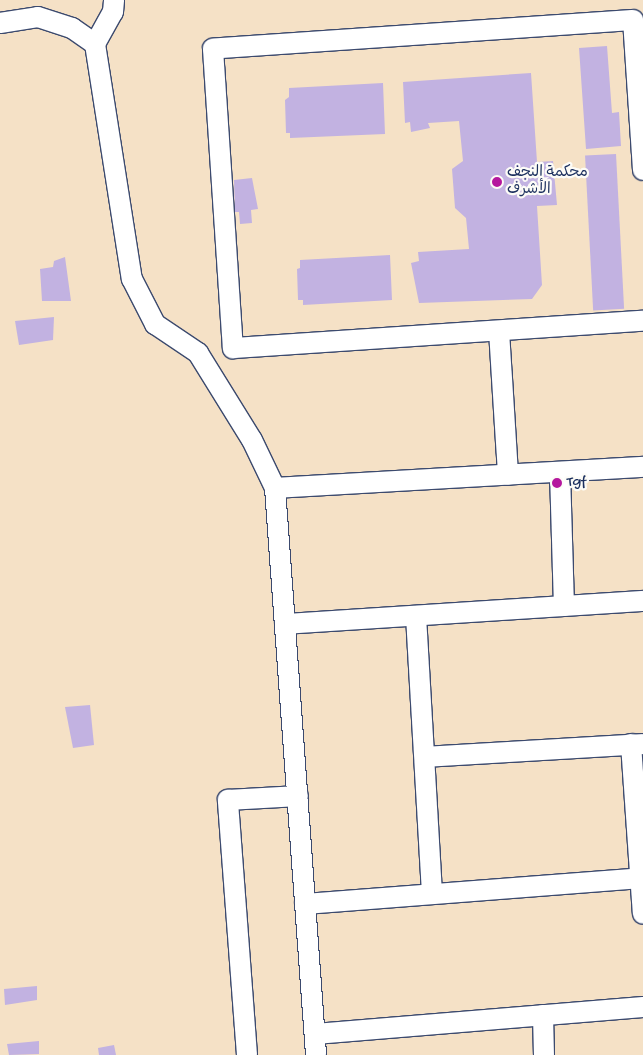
<!DOCTYPE html>
<html>
<head>
<meta charset="utf-8">
<style>
	body { margin:0 }
	#map { position:relative; width:643px; height:1055px; overflow:hidden; background:#f5e1c6; font-family:"Gochi Hand","Playpen Sans Arabic",sans-serif }
	div>[style] { position:absolute }
	.building>* { inset:0; background:#c2b2e1; transform-origin:0 0 }
	.roads { filter:drop-shadow(1px 0 #3c4a6e) drop-shadow(-1px 0 #3c4a6e) drop-shadow(0 1px #3c4a6e) drop-shadow(0 -1px #3c4a6e) }
	.minor>* { height:20px; margin:-10px; padding:0 10px; transform-origin:10px; border-radius:10px; background:#fff }
	.dots>* { width:14px; height:14px; translate:-50% -50%; box-sizing:border-box; border:2px solid #fdfcf7; border-radius:50% }
	span { translate:-50% -50%; white-space:nowrap; text-align:center; line-height:1.15; -webkit-text-stroke:4.5px #fdfcf7; paint-order:stroke }
	.poi-label { font-size:15px; color:#1b2f5e }
	.left { translate:0 -50%; text-align:left }
</style>
</head>
<body>
<div id="map">
	<div class="building">
		<i style="clip-path:polygon(607px 46px,612px 113px,619px 112px,621px 146px,586px 149px,579px 48px)"></i>
		<i style="clip-path:polygon(531px 73px,537px 162px,553px 161px,557px 205px,537px 206px,542px 285px,532px 299px,419px 303px,411px 263px,419px 261px,418px 252px,469px 249px,466px 218px,455px 208px,452px 169px,463px 161px,459px 121px,428px 123px,430px 128px,411px 132px,410px 122px,405px 123px,403px 82px)"></i>
		<i style="clip-path:polygon(383px 83px,385px 134px,290px 138px,290px 133px,286px 133px,285px 100px,289px 97px,289px 88px)"></i>
		<i style="left:616px;top:154px;width:155px;height:31px;rotate:87deg"></i>
		<i style="clip-path:polygon(252px 178px,258px 209px,251px 210px,252px 223px,240px 224px,239px 212px,235px 212px,234px 180px)"></i>
		<i style="clip-path:polygon(390px 255px,392px 300px,303px 305px,303px 300px,298px 300px,297px 269px,300px 268px,300px 260px)"></i>
		<i style="clip-path:polygon(65px 257px,71px 301px,42px 301px,40px 269px,53px 267px,54px 261px)"></i>
		<i style="clip-path:polygon(54px 317px,53px 340px,19px 345px,15px 321px)"></i>
		<i style="clip-path:polygon(90px 705px,94px 745px,73px 748px,65px 707px)"></i>
		<i style="clip-path:polygon(37px 986px,37px 1000px,5px 1005px,4px 989px)"></i>
		<i style="clip-path:polygon(39px 1041px,39px 1054px,9px 1055px,7px 1044px)"></i>
		<i style="clip-path:polygon(114px 1045px,116px 1055px,99px 1055px,98px 1048px)"></i>
	</div>
	<div class="roads">
		<div class="minor">
			<i style="left:0;top:23px;width:38px;rotate:-9deg"></i>
			<i style="left:38px;top:17px;width:36px;rotate:18deg"></i>
			<i style="left:72px;top:28px;width:28px;rotate:35deg"></i>
			<i style="left:95px;top:44px;width:238px;rotate:81.1deg"></i>
			<i style="left:132px;top:279px;width:51px;rotate:62.9deg"></i>
			<i style="left:155px;top:324px;width:52px;rotate:34deg"></i>
			<i style="left:198px;top:353px;width:102px;rotate:58.2deg"></i>
			<i style="left:252px;top:440px;width:53px;rotate:64.4deg"></i>
			<i style="left:275px;top:488px;width:568px;rotate:85.86deg"></i>
			<i style="left:95px;top:44px;width:37px;rotate:-61deg"></i>
			<i style="left:113px;top:12px;width:12px;rotate:-85deg"></i>
			<i style="left:643px;top:170px;width:150px;rotate:-93.8deg"></i>
			<i style="left:633px;top:20px;width:421px;rotate:176.1deg"></i>
			<i style="left:213px;top:49px;width:300px;rotate:86.2deg"></i>
			<i style="left:233px;top:348px;width:411px;rotate:-3.8deg"></i>
			<i style="left:499px;top:331px;width:144px;rotate:86.4deg"></i>
			<i style="left:560px;top:472px;width:134px;rotate:88.3deg"></i>
			<i style="left:275px;top:488px;width:369px;rotate:-3.3deg"></i>
			<i style="left:416px;top:616px;width:278px;rotate:86.7deg"></i>
			<i style="left:285px;top:624px;width:359px;rotate:-3.7deg"></i>
			<i style="left:631px;top:744px;width:170px;rotate:86deg"></i>
			<i style="left:425px;top:757px;width:218px;rotate:-3.4deg"></i>
			<i style="left:305px;top:904px;width:337px;rotate:-4.4deg"></i>
			<i style="left:543px;top:1015px;width:40px;rotate:88.6deg"></i>
			<i style="left:315px;top:1034px;width:329px;rotate:-4.7deg"></i>
			<i style="left:247px;top:1055px;width:256px;rotate:-94.3deg"></i>
			<i style="left:228px;top:800px;width:70px;rotate:-3.3deg"></i>
		</div>
	</div>
	<div class="dots">
		<i style="left:497px;top:182px;background:#b5179e"></i>
		<i style="left:557px;top:483px;background:#b5179e"></i>
	</div>
	<div class="poi-label">
		<span class="left" style="left:507px;top:182px">محكمة النجف<br>الأشرف</span>
		<span class="left" style="left:567px;top:483px">Tgf</span>
	</div>
</div>
</body>
</html>
